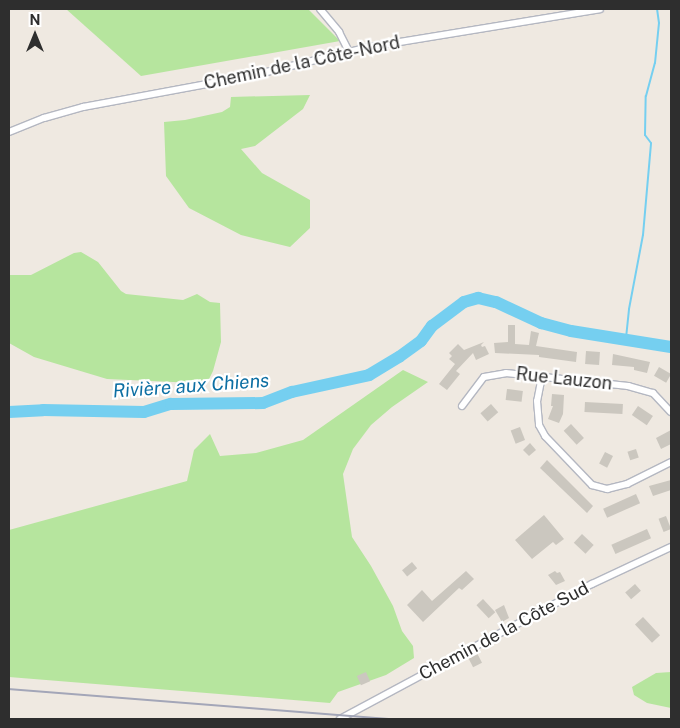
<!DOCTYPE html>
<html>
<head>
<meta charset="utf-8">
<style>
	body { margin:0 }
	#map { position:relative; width:680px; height:728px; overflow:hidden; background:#efe9e1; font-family:"Public Sans",sans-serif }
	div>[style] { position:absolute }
	.green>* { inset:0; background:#b6e59e }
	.stream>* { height:2px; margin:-1px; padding:0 1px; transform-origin:1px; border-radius:1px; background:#75cff0 }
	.river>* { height:12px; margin:-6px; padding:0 6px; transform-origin:6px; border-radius:6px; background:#75cff0 }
	.building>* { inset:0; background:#cbc7bf; transform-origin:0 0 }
	.roads { filter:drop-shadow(1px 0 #b4b7c1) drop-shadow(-1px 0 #b4b7c1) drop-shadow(0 1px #b4b7c1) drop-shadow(0 -1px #b4b7c1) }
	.minor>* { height:6px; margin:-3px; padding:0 3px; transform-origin:3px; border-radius:3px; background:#fff }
	.rail>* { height:2px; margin:-1px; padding:0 1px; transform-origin:1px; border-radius:1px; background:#a3a6b8 }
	span { translate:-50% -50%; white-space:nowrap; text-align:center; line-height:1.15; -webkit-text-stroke:4.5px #fff; paint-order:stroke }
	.street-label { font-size:18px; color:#2e2e2e }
	.water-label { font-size:19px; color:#0d6fa3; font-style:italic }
	.frame { position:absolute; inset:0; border:10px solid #2e2e2e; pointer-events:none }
	.north { position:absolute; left:10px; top:10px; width:50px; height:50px; -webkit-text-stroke:4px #fff; paint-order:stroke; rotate:0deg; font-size:14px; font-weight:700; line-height:20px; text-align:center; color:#2e2e2e }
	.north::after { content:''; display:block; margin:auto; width:18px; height:22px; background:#2e2e2e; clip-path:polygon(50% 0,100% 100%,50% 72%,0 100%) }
</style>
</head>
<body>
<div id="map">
	<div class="green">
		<i style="clip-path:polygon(66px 9px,308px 9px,340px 41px,141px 76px)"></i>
		<i style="clip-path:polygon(310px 95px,303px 109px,255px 146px,241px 149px,262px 173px,310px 200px,310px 228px,290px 247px,241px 235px,189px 208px,166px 176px,164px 122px,185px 120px,222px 112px,230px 107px,231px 97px)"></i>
		<i style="clip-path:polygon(81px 252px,98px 262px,121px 291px,126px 294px,183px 300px,197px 294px,210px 302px,220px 303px,221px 342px,213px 371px,208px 381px,195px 383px,107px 379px,34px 357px,9px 343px,9px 275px,31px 275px,74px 253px)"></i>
		<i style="clip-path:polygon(403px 370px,428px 382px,392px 407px,371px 425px,353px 449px,343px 474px,352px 537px,371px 566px,393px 606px,402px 631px,413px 646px,414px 658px,386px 675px,338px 692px,330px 703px,9px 677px,9px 530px,187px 481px,194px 450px,210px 434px,220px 456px,256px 453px,303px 440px)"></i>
		<i style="clip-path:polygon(671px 672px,671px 708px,647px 703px,634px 695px,632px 687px,656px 673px)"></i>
	</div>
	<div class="stream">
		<i style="left:626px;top:338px;width:29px;rotate:-84deg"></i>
		<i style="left:629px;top:309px;width:75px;rotate:-79.3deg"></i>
		<i style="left:643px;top:235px;width:92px;rotate:-85deg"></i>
		<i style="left:651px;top:143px;width:10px;rotate:-127deg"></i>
		<i style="left:645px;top:135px;width:39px;rotate:-89deg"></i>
		<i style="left:646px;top:96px;width:34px;rotate:-75deg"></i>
		<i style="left:655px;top:63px;width:40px;rotate:-84.3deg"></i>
		<i style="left:659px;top:23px;width:14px;rotate:-98deg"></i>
	</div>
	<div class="river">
		<i style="left:9px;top:412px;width:34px;rotate:-3deg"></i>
		<i style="left:43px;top:410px;width:101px;rotate:1.1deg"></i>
		<i style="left:144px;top:412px;width:28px;rotate:-17deg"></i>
		<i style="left:171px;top:404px;width:92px;rotate:-0.6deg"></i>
		<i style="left:263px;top:403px;width:31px;rotate:-21deg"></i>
		<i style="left:292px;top:392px;width:79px;rotate:-12.4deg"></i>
		<i style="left:369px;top:375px;width:35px;rotate:-31deg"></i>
		<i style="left:399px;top:357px;width:27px;rotate:-36deg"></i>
		<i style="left:421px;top:341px;width:19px;rotate:-54deg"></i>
		<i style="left:432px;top:326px;width:40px;rotate:-37deg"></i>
		<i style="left:464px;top:302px;width:15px;rotate:-16deg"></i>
		<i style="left:478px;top:298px;width:18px;rotate:13deg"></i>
		<i style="left:496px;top:302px;width:50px;rotate:25deg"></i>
		<i style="left:541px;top:323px;width:31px;rotate:15deg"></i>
		<i style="left:571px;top:331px;width:101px;rotate:9.1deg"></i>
	</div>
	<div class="building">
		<i style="clip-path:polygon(508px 325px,515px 325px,515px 344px,529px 345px,531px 331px,539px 333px,536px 346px,577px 352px,576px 362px,539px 357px,539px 355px,495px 353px,494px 343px,508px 342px)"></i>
		<i style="clip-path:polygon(484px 342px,481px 345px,482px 347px,485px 346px,489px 354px,476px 360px,473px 353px,456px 371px,460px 374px,447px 390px,439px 384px,455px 364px,449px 359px,452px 356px,449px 353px,458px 344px,464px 350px)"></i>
		<i style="left:586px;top:351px;width:14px;height:13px;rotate:4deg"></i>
		<i style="clip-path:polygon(613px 354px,650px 362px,647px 373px,634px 370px,634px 367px,612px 365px)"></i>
		<i style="left:659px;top:367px;width:14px;height:10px;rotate:30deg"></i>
		<i style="left:507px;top:389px;width:16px;height:11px;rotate:7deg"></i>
		<i style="clip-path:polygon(552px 394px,564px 395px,563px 414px,559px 423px,548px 419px,553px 406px,551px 406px)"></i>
		<i style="left:585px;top:402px;width:38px;height:10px;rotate:3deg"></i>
		<i style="left:491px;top:404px;width:11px;height:14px;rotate:49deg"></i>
		<i style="left:638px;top:406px;width:18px;height:11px;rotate:34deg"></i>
		<i style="left:571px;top:424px;width:19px;height:10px;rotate:47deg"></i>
		<i style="left:520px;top:427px;width:14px;height:10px;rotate:69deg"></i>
		<i style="clip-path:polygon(671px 430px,671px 444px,661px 449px,656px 438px)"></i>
		<i style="clip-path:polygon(530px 443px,536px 450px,529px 456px,523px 450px)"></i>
		<i style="left:636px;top:449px;width:9px;height:9px;rotate:72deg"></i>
		<i style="left:605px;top:452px;width:9px;height:13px;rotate:27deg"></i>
		<i style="clip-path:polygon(547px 460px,593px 506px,587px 513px,540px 468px)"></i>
		<i style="clip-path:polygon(671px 480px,671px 490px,653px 496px,649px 486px)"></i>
		<i style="left:636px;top:494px;width:10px;height:36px;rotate:66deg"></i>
		<i style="clip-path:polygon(544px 515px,564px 539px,556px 545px,553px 542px,532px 559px,515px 540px)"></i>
		<i style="left:666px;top:516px;width:14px;height:8px;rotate:69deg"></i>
		<i style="left:647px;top:529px;width:10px;height:39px;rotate:66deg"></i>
		<i style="left:582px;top:534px;width:16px;height:12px;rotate:43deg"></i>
		<i style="left:412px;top:562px;width:8px;height:13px;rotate:50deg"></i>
		<i style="clip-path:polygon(466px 571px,474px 579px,462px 590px,459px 588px,423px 622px,407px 605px,422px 590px,432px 601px)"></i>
		<i style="clip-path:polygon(555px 571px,557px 573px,560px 572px,565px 581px,556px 585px,548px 575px)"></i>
		<i style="left:635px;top:584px;width:9px;height:13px;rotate:49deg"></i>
		<i style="left:483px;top:599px;width:18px;height:9px;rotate:47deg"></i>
		<i style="clip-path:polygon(504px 605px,509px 618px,502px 622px,495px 610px)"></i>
		<i style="left:643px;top:617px;width:25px;height:11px;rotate:47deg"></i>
		<i style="left:477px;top:653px;width:11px;height:10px;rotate:63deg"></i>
		<i style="left:366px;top:672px;width:10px;height:10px;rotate:66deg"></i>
	</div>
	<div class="roads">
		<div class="minor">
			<i style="left:320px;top:9px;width:30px;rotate:50deg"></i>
			<i style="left:339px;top:32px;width:22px;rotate:63deg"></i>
			<i style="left:9px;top:132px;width:38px;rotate:-22deg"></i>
			<i style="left:44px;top:118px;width:41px;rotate:-15.8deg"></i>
			<i style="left:83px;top:107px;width:170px;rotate:-10.5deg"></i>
			<i style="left:250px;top:76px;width:122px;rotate:-13.7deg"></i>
			<i style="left:369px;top:47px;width:234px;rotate:-9.3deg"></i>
			<i style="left:542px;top:376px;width:25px;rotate:101deg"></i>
			<i style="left:537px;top:401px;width:24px;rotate:85deg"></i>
			<i style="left:539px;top:425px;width:13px;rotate:61deg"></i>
			<i style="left:545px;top:436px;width:68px;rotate:46.2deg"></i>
			<i style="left:592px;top:485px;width:16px;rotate:15deg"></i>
			<i style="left:607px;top:489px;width:21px;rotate:-14deg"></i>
			<i style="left:627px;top:484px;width:49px;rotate:-26.6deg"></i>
			<i style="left:462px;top:406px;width:36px;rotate:-53deg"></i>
			<i style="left:484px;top:377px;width:22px;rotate:-10deg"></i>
			<i style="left:506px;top:373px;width:123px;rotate:6.1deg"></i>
			<i style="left:628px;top:386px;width:26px;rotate:16deg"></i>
			<i style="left:653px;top:393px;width:26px;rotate:47deg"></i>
			<i style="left:340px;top:719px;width:286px;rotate:-28.2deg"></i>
			<i style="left:592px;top:584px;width:87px;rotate:-25.1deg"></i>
		</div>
	</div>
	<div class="rail">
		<i style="left:9px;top:689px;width:383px;rotate:4.5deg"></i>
	</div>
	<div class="street-label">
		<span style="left:302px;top:63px;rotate:-12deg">Chemin de la Côte-Nord</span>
		<span style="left:564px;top:379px;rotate:6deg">Rue Lauzon</span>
		<span style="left:504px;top:631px;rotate:-28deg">Chemin de la Côte Sud</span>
	</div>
	<div class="water-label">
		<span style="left:191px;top:386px;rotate:-4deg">Rivière aux Chiens</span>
	</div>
	<div class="frame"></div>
	<div class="north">N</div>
</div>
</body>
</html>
